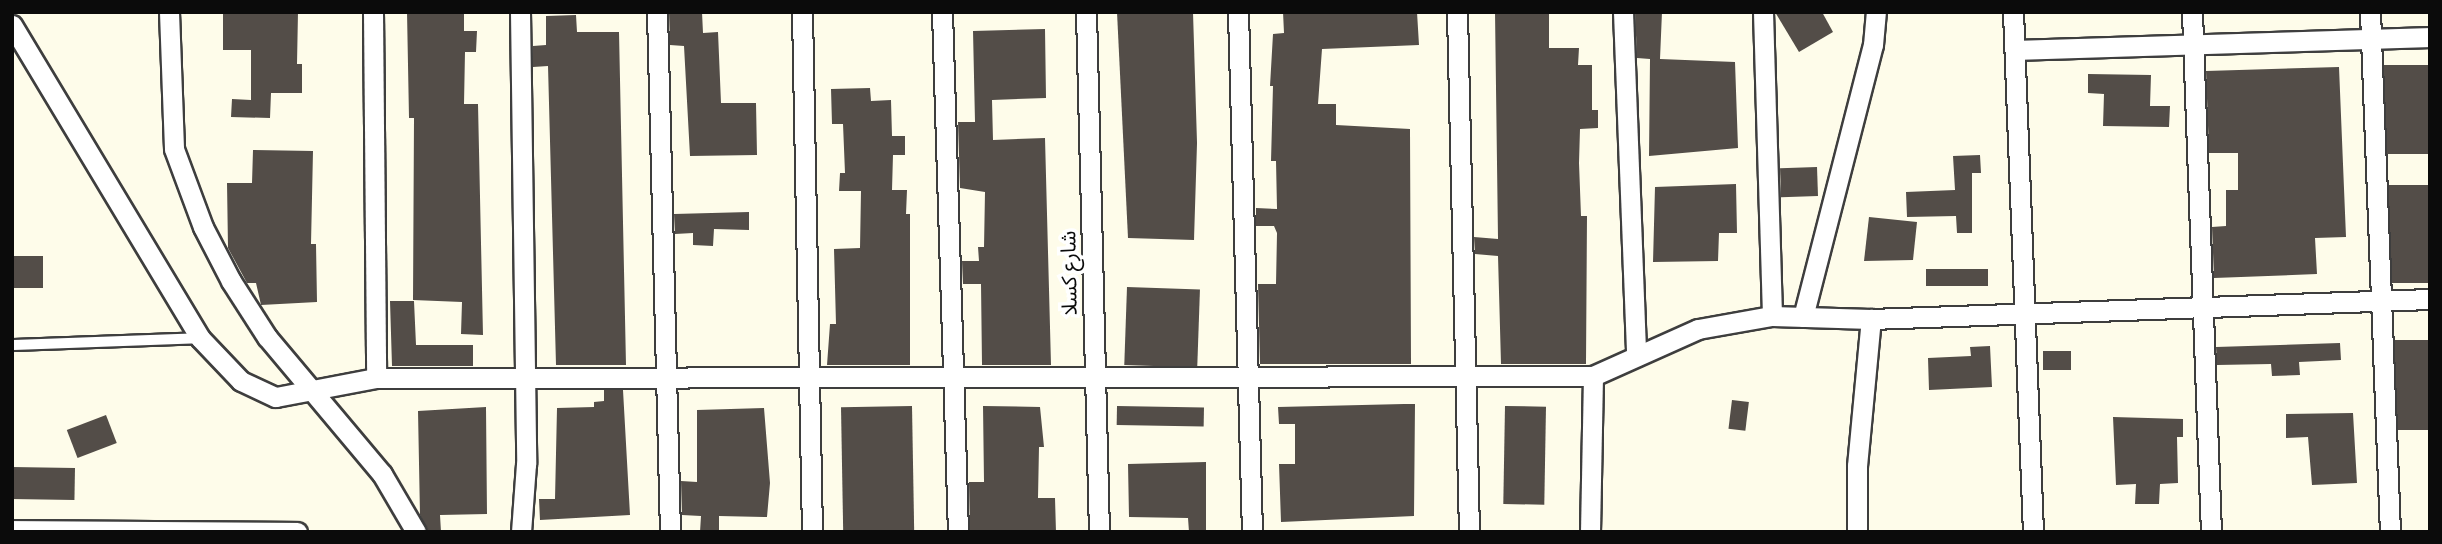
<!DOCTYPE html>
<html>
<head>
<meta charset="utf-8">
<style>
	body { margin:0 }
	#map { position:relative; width:2442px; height:544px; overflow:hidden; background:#fefcea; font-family:"Source Serif 4","Noto Sans Arabic",serif }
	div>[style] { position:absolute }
	.building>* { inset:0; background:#534d48; transform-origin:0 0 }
	.roads { filter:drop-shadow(2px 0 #3e3e3e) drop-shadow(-2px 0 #3e3e3e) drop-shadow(0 2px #3e3e3e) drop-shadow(0 -2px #3e3e3e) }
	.lane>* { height:10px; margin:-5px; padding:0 5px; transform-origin:5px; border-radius:5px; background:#fff }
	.street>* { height:19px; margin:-9.5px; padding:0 9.5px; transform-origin:9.5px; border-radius:9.5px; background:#fff }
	span { translate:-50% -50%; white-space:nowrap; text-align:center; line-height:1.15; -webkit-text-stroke:7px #fff; paint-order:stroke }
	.street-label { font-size:21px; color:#0b0b0b }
	.frame { position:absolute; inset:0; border:14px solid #0b0b0b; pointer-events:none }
</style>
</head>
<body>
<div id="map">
	<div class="building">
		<i style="clip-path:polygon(223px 12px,298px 12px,297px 64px,302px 64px,302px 93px,271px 93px,270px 118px,231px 117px,232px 99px,251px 100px,251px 50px,223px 50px)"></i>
		<i style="clip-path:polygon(407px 12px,464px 12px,464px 31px,477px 31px,476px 52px,465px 52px,464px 104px,478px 104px,483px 335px,461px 334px,462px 302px,413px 300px,414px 118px,409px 118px)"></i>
		<i style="clip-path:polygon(669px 12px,702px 12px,703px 33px,718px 32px,721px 103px,756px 103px,757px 155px,690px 156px,684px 46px,670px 45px)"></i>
		<i style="clip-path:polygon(1117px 12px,1193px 12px,1197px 143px,1194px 240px,1128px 238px)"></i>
		<i style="clip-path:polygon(1283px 12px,1417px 12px,1419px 45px,1322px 49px,1318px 104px,1336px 104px,1336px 125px,1410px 129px,1411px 364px,1260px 364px,1258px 284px,1276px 284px,1277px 233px,1274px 226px,1256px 226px,1256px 208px,1277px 209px,1276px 161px,1271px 161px,1273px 86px,1270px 86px,1273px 34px,1284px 33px)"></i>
		<i style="clip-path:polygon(1495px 12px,1549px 12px,1549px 48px,1579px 48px,1578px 65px,1592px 65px,1592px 110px,1598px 110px,1598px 128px,1580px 129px,1579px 163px,1581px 216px,1587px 216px,1586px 364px,1501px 364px,1498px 256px,1475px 254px,1474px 237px,1498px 239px)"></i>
		<i style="clip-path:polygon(1635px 12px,1662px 12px,1660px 59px,1735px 62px,1738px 148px,1649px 156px,1650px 59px,1637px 58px)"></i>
		<i style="clip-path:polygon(1775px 12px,1822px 12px,1833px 32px,1799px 52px)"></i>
		<i style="clip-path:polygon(576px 15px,577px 32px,619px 32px,626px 365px,556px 365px,548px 66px,533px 67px,533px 46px,546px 45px,546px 16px)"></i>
		<i style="clip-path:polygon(1045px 29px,1046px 98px,992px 100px,993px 140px,1045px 138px,1051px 365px,982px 365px,981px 284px,963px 284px,962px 261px,979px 261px,978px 247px,984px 247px,985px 192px,960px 188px,958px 122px,975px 122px,973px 31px)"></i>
		<i style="left:2430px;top:65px;width:89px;height:46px;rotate:90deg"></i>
		<i style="clip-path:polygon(2339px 67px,2346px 237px,2315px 238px,2317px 274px,2214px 278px,2212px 227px,2226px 226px,2226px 190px,2238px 190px,2238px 153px,2209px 153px,2206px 71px)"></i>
		<i style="clip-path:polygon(2088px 74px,2151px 75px,2150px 106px,2170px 106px,2169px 127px,2103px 126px,2104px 94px,2088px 93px)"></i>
		<i style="clip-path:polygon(870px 88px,871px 101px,891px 100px,892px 136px,905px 136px,905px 155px,893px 155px,892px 190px,907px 190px,906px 214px,910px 214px,910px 365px,827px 365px,830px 324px,836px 324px,834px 249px,860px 248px,861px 191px,839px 191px,840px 173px,845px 173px,843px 124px,832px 124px,831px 89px)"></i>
		<i style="clip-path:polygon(253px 150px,313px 151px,311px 244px,316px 244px,317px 302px,261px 305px,256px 283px,247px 283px,228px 248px,227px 183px,252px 183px)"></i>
		<i style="clip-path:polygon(1980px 155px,1981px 173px,1972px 173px,1972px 233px,1957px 233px,1956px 216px,1907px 217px,1906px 192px,1955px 190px,1953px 156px)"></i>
		<i style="left:1817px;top:167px;width:29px;height:37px;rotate:88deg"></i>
		<i style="clip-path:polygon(1736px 184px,1737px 233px,1719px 233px,1718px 261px,1653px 262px,1655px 187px)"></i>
		<i style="left:2430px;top:185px;width:98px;height:41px;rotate:90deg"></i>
		<i style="clip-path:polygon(749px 212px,749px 230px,714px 229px,713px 246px,693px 245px,693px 233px,675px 234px,674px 214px)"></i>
		<i style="clip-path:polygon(1869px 217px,1917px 222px,1913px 260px,1864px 261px)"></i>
		<i style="left:43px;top:256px;width:32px;height:31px;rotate:90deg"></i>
		<i style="left:1988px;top:269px;width:17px;height:62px;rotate:90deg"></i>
		<i style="left:1127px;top:287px;width:73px;height:78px;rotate:2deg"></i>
		<i style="clip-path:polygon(390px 301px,414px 301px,416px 345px,473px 345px,473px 366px,392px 366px)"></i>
		<i style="left:2430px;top:340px;width:90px;height:35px;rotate:90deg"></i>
		<i style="clip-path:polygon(2340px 343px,2341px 360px,2299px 362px,2300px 375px,2272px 376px,2271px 364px,2217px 365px,2216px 347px)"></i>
		<i style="clip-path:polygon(1990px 346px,1992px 387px,1929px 390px,1928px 358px,1971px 356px,1970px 347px)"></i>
		<i style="left:2071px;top:351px;width:19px;height:28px;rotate:90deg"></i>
		<i style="clip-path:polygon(604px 390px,623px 390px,630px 515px,540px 520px,539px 499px,555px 499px,557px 408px,594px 407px,594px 402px,604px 401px)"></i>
		<i style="left:1732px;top:400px;width:17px;height:29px;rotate:7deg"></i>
		<i style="clip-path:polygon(1404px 404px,1415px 404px,1414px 516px,1281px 522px,1279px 464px,1295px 464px,1295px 424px,1279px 424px,1278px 407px)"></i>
		<i style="left:912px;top:406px;width:126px;height:71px;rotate:89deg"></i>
		<i style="clip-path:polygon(983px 406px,1040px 407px,1044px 447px,1039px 447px,1038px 498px,1055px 498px,1056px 532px,970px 532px,969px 482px,984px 482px)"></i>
		<i style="left:1117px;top:406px;width:87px;height:19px;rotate:1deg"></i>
		<i style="left:1505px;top:406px;width:41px;height:98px;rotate:1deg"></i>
		<i style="clip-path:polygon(486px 407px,487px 514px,440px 515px,441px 532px,428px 532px,420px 515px,418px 411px)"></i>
		<i style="clip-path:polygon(764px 408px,770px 483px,767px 517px,719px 516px,719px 532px,700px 532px,701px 516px,682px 515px,681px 481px,697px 482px,697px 410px)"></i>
		<i style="clip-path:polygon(2353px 413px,2357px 483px,2312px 485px,2308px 437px,2286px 438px,2286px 414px)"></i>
		<i style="left:106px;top:415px;width:30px;height:42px;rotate:69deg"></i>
		<i style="clip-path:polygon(2113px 417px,2183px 419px,2183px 437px,2177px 437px,2178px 483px,2160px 484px,2159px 504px,2135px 504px,2136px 484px,2116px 485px)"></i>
		<i style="clip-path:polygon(1206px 462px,1206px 532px,1189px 532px,1188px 518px,1129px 517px,1128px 464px)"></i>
		<i style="left:12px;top:467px;width:63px;height:32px;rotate:1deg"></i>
	</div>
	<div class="roads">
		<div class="lane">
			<i style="left:12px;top:345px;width:188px;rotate:-2.1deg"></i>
		</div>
		<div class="street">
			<i style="left:169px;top:12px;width:137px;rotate:87.9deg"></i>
			<i style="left:174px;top:149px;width:83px;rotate:69.6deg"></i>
			<i style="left:203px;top:227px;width:61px;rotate:62.6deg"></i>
			<i style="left:231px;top:281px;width:67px;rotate:57.3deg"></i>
			<i style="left:267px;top:337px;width:179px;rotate:50deg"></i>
			<i style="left:382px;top:474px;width:67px;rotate:59.6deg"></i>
			<i style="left:373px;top:12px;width:366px;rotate:89.5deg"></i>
			<i style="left:520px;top:12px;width:452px;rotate:89.2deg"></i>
			<i style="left:526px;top:464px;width:68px;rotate:94.2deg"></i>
			<i style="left:657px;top:12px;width:520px;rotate:88.57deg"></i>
			<i style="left:802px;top:12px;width:520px;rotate:88.9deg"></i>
			<i style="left:942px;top:12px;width:520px;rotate:88.24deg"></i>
			<i style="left:1086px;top:12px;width:520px;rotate:88.57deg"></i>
			<i style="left:1238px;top:12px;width:520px;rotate:88.46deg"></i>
			<i style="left:1457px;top:12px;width:520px;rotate:88.68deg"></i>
			<i style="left:1623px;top:12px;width:344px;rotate:87.8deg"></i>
			<i style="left:1763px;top:12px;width:304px;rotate:88.3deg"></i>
			<i style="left:2013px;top:12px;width:520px;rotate:87.8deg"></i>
			<i style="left:2192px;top:12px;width:520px;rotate:87.91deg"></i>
			<i style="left:2370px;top:12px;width:520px;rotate:87.8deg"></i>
			<i style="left:12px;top:25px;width:365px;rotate:59deg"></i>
			<i style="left:200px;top:338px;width:59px;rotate:46.4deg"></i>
			<i style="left:241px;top:381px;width:38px;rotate:25deg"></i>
			<i style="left:276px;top:397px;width:102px;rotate:-10.8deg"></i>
			<i style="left:376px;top:378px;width:1217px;rotate:-0.09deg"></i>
			<i style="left:1593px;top:376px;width:115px;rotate:-24.1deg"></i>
			<i style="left:1698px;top:329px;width:75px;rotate:-10deg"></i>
			<i style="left:1772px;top:316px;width:99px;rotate:1.7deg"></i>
			<i style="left:1871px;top:319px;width:559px;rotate:-2.05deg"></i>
			<i style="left:2015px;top:50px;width:415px;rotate:-1.8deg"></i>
			<i style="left:1803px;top:317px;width:281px;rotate:-75.6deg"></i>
			<i style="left:1873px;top:45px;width:33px;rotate:-85deg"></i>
			<i style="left:12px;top:530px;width:285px;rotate:0.4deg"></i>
			<i style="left:1590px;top:532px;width:156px;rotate:-88.9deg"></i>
			<i style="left:1857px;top:532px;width:66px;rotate:-90deg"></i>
			<i style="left:1857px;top:466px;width:148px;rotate:-84.6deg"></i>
		</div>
	</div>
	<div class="street-label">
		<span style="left:1069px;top:273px;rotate:-91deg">شارع كسلا</span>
	</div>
	<div class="frame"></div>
</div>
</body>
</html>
